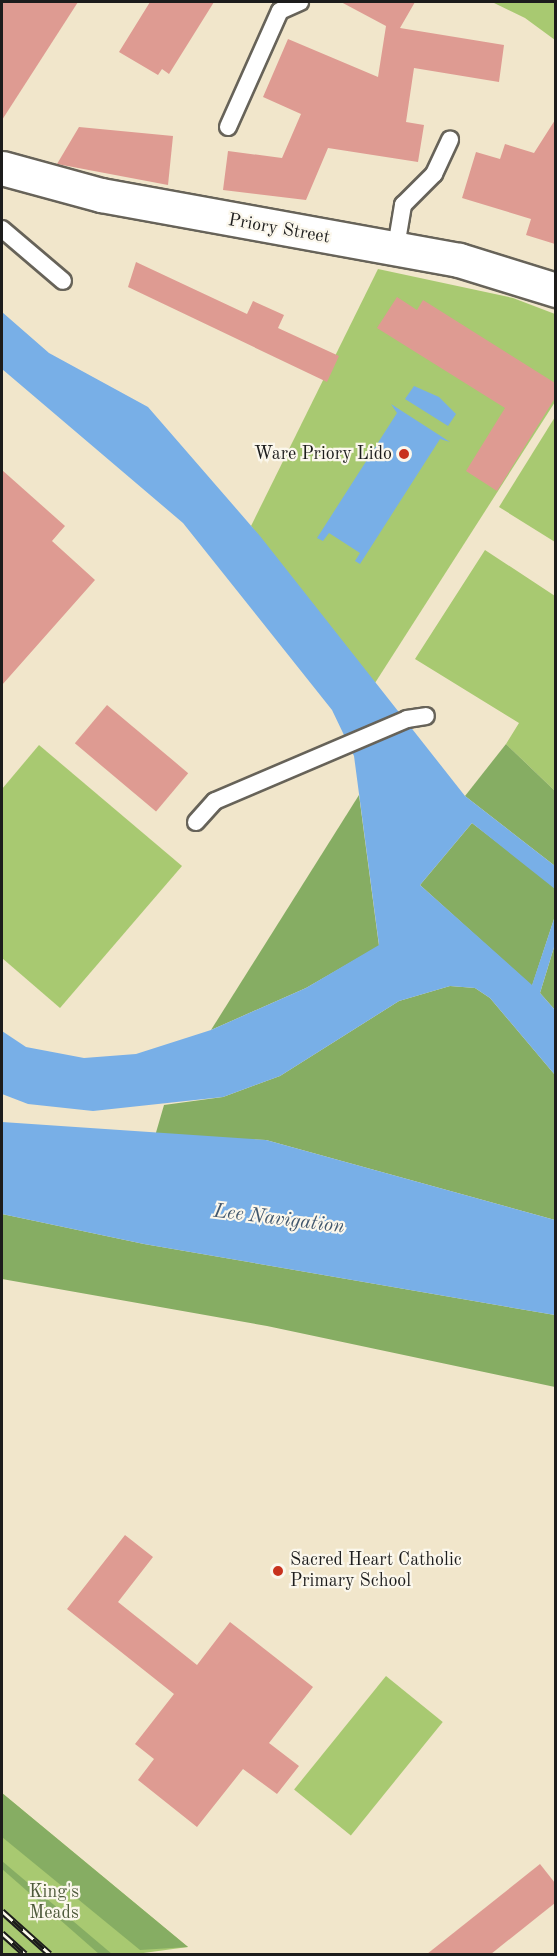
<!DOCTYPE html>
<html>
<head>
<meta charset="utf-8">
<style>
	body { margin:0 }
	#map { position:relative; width:557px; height:1956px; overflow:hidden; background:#f1e6cb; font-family:"Old Standard TT",serif }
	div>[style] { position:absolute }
	.green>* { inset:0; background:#a8c971; transform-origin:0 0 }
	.forest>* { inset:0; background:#86ad63 }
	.water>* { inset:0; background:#78afe7 }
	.building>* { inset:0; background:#de9b92; transform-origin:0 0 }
	.roads { filter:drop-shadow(2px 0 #676359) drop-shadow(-2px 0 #676359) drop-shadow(0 2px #676359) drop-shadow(0 -2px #676359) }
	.lane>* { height:16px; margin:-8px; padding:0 8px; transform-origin:8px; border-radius:8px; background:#fff }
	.street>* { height:33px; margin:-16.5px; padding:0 16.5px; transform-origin:16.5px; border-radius:16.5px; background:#fff }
	.rail>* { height:7px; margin-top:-3.5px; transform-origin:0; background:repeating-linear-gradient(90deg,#fbf7ec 0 14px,#1c1c1c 0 28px); box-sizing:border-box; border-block:2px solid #1c1c1c }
	.dots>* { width:16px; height:16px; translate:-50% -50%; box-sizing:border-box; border:3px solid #fbf7ec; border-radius:50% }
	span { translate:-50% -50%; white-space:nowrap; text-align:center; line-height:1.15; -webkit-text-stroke:4.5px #fbf7ec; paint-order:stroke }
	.street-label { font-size:18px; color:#1c1c1c }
	.poi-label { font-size:18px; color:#1c1c1c }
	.right { translate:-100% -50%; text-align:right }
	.left { translate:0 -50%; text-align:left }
	.park-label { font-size:18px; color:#4d593a }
	.water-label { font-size:20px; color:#41576d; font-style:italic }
	.frame { position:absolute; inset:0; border:3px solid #1c1c1c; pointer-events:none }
</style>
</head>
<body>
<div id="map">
	<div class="green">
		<i style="clip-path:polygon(492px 2px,555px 2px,555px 40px,525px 18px)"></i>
		<i style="clip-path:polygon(378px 269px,513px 298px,555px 314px,555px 402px,375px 683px,251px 526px)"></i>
		<i style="clip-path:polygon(555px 417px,555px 542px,499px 507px)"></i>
		<i style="clip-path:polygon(485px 550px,555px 596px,555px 791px,506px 744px,519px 723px,415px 659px)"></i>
		<i style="clip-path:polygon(39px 745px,182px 866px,60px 1008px,2px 958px,2px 789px)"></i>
		<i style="left:386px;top:1676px;width:73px;height:146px;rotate:39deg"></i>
		<i style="clip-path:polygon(2px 1793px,188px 1947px,136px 1954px,2px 1954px)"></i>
	</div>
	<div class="forest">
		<i style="clip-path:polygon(506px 744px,555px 791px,555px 866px,465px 796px)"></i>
		<i style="clip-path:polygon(359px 795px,379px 946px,306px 988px,211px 1030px)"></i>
		<i style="clip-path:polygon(472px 823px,555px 887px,555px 916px,532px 986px,420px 885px)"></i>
		<i style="clip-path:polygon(555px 944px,555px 1010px,540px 993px)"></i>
		<i style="clip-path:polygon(450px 986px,475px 988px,490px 998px,555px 1075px,555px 1220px,266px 1140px,155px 1136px,164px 1105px,223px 1097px,280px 1076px,399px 1001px)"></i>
		<i style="clip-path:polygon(2px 1214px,144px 1244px,555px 1315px,555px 1387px,267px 1326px,2px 1279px)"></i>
		<i style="clip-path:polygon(2px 1793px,188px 1947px,140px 1950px,2px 1837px)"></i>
		<i style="clip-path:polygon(2px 1861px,112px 1954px,99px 1954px,2px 1869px)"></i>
	</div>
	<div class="water">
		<i style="clip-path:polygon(2px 312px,49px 353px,148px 407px,260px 536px,465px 796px,555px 866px,555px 889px,472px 823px,420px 885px,532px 985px,555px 916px,555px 944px,540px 993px,555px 1010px,555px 1075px,490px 998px,475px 988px,450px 986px,399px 1001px,280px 1076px,223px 1097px,93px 1111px,28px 1104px,2px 1094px,2px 1031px,26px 1047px,84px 1058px,136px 1054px,211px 1030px,306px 988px,379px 945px,354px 756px,332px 710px,183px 523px,2px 369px)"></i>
		<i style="clip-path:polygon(414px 386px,439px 397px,456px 414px,448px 426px,405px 399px)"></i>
		<i style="clip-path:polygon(391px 404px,450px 442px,440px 439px,360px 564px,355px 561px,360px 553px,329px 533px,323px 541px,317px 538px,397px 413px)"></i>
		<i style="clip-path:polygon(2px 1122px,266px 1140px,555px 1220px,555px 1315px,144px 1244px,2px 1214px)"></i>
	</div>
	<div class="building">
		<i style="clip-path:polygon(2px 2px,78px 2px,2px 120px)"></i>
		<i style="clip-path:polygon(150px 2px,214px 2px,169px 74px,162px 69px,158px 75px,119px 52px)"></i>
		<i style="clip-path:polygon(341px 2px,415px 2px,400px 28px,504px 45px,499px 82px,414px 68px,406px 122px,424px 125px,418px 162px,328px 148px,306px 200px,223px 190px,228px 151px,282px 158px,301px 114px,263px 97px,288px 39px,378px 77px,386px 26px)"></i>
		<i style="clip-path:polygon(555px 120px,555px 244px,526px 235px,531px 219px,462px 198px,476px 152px,500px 159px,505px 144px,534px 153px)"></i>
		<i style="clip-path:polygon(79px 127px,173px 136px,168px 185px,57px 164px)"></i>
		<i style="clip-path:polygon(136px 262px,247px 314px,253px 301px,284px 315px,278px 328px,339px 356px,327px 382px,128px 287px)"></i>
		<i style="clip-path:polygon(397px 297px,417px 310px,423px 300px,555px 383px,555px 398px,497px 491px,466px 471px,505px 408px,377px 328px)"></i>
		<i style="clip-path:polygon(2px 470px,65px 526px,52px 541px,95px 580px,2px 685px)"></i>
		<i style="left:107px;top:705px;width:106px;height:50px;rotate:40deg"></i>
		<i style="clip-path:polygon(125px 1535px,153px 1557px,118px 1602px,197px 1665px,230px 1622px,313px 1687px,269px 1743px,299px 1766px,277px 1794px,243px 1769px,197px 1827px,138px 1780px,154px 1759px,135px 1744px,174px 1694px,67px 1609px)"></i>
		<i style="clip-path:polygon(540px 1864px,555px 1883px,555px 1903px,491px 1954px,427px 1954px)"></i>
	</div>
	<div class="roads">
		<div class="lane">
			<i style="left:228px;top:127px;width:127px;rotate:-65.9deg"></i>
			<i style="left:280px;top:11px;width:22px;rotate:-24deg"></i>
			<i style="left:2px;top:229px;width:80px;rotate:40.4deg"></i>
			<i style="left:396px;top:247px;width:43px;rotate:-80.5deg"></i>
			<i style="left:403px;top:205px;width:44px;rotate:-45deg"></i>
			<i style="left:434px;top:174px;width:38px;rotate:-65deg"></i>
			<i style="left:196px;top:822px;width:28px;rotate:-48deg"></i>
			<i style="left:215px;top:801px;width:209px;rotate:-23.1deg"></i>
			<i style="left:407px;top:719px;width:19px;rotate:-9deg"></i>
		</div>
		<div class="street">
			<i style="left:2px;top:168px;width:103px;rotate:15.3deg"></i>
			<i style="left:101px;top:195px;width:364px;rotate:10.3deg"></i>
			<i style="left:459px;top:260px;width:102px;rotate:17.2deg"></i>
		</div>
	</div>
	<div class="rail">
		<i style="left:2px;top:1911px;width:64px;rotate:41.9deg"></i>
		<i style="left:2px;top:1933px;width:31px;rotate:42deg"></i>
	</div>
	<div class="dots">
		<i style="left:404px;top:454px;background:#c8321e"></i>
		<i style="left:278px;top:1571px;background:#c8321e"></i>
	</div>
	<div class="street-label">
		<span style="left:279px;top:229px;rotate:10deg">Priory Street</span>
	</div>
	<div class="poi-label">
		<span class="right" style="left:392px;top:454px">Ware Priory Lido</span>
		<span class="left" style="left:290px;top:1571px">Sacred Heart Catholic<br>Primary School</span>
	</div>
	<div class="park-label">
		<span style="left:54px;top:1903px">King's<br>Meads</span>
	</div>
	<div class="water-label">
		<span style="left:279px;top:1220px;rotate:7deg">Lee Navigation</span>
	</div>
	<div class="frame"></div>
</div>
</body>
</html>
